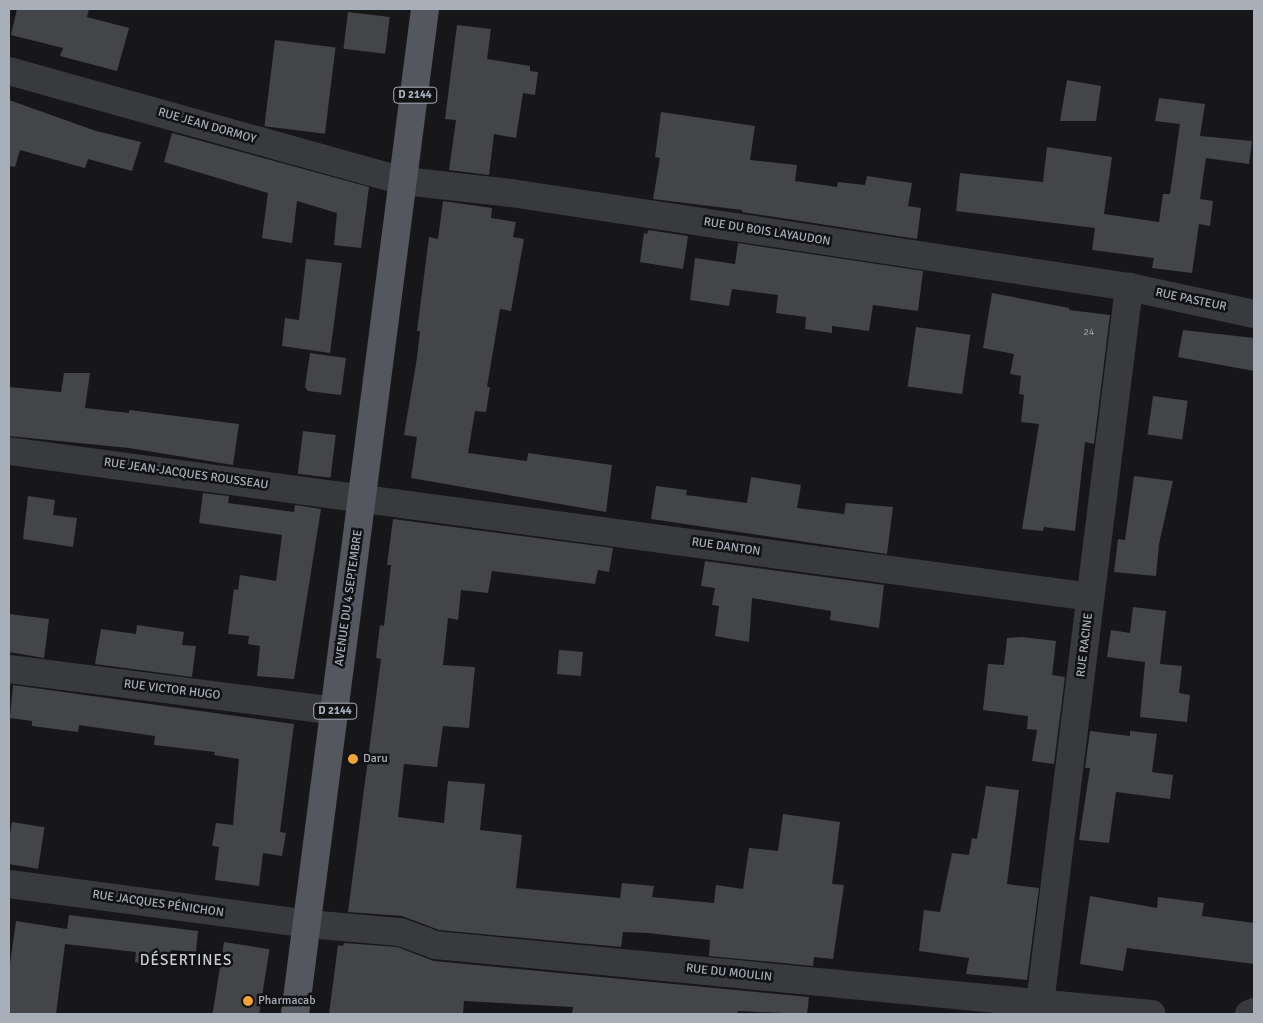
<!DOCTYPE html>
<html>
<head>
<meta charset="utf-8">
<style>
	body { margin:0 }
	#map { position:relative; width:1263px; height:1023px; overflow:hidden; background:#171719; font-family:Signika,sans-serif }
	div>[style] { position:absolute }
	.building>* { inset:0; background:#434549; transform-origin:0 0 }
	.street>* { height:28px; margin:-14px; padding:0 14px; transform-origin:14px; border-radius:14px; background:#383a3e }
	.primary>* { height:28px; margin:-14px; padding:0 14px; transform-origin:14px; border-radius:14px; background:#54575d }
	.dots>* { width:14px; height:14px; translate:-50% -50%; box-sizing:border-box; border:2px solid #121214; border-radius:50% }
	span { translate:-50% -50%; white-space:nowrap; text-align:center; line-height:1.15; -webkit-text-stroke:5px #121214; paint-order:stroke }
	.number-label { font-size:10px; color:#90949d }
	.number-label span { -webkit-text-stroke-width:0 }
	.shield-label span { padding:1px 4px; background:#121214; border:1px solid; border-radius:4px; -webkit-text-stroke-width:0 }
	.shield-label { font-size:11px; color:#a9afb9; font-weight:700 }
	.street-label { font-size:12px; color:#a9afb9 }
	.poi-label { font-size:12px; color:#a9afb9 }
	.left { translate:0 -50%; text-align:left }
	.quarter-label { font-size:15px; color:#caced5; letter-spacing:1px }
	.frame { position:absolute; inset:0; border:10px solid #a9afb9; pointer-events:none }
</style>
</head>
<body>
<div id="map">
	<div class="building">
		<i style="clip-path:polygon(17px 9px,89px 9px,87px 17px,129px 28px,117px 71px,60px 56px,63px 48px,11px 35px)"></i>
		<i style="left:348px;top:12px;width:42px;height:37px;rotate:7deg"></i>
		<i style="clip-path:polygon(457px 25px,491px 29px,487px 59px,530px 66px,530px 71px,538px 72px,535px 95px,523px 93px,516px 138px,494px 134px,489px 175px,449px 170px,456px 120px,445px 119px)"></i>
		<i style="left:275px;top:40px;width:61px;height:87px;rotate:7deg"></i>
		<i style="clip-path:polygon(1067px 80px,1101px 86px,1096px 121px,1060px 121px)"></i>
		<i style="clip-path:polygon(1159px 98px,1205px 104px,1200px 136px,1252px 141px,1249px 164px,1206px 158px,1200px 199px,1213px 201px,1210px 226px,1199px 224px,1192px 273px,1152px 268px,1154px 258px,1092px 250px,1095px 228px,956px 211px,960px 173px,1043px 182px,1047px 147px,1112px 157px,1104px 214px,1159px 222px,1163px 194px,1170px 194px,1180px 124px,1155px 121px)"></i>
		<i style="clip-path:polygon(9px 100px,96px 131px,141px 142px,132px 171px,88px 159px,85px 168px,20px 150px,15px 167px,9px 166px)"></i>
		<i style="clip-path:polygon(661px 112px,755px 126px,750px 160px,797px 165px,795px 181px,837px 187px,838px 182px,865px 185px,867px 176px,912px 183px,908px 206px,921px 208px,917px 239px,742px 212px,742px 210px,653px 199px,660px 158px,655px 157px)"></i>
		<i style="clip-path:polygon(172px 133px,369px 187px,361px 248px,334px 245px,337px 213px,297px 201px,292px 243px,262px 238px,268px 193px,164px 162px)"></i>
		<i style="clip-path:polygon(443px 201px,492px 208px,491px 218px,516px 222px,513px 237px,524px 239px,511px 311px,500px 309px,487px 387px,490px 387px,486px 412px,475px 411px,468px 453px,527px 461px,528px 453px,612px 465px,606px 512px,411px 478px,417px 437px,404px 435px,417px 358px,420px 331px,417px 331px,429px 237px,438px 239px)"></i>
		<i style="clip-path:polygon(648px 230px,688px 236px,683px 269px,640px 262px,644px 233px,647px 234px)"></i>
		<i style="clip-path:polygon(738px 243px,923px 271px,918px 311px,873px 305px,869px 331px,832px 326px,832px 333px,805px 329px,806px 317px,776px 313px,778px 295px,732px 289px,729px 306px,690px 300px,695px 258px,735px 264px)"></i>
		<i style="clip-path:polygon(306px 259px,342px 263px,330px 353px,282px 346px,285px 318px,299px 320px)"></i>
		<i style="clip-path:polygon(992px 293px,1069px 308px,1069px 310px,1110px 315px,1094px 444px,1085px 442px,1075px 531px,1044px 527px,1043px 531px,1022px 529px,1039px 424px,1021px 422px,1024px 395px,1019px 394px,1021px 376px,1010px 374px,1014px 354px,983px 348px)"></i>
		<i style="left:916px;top:327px;width:55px;height:60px;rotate:8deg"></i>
		<i style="clip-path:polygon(1183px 330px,1254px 338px,1254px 371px,1178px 357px)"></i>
		<i style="clip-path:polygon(310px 353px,346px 358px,341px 395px,308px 391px,305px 387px)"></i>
		<i style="clip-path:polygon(64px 373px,90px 373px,85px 408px,129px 413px,129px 410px,239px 424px,233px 465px,129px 448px,9px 436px,9px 387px,61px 392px)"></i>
		<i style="left:1153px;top:396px;width:35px;height:39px;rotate:8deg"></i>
		<i style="left:303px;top:431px;width:33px;height:43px;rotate:7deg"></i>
		<i style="clip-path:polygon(1134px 476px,1173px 481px,1159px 544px,1156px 576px,1114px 572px,1118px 539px,1125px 540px)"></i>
		<i style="clip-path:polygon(751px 477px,801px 485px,797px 508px,844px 514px,846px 503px,893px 507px,887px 554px,651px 519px,656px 486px,687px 490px,686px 495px,747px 503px)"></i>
		<i style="clip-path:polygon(203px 493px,229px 496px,228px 503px,294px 512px,295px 505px,321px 509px,294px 679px,257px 676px,260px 646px,248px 644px,249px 636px,228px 634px,234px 589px,238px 590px,240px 575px,276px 581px,282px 535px,199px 523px)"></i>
		<i style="clip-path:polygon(28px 496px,55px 500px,53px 515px,77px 518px,73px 547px,23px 539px)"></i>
		<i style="clip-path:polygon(393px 519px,613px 548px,609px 572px,598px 570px,595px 584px,492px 571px,488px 593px,461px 590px,458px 620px,448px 618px,443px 665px,475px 667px,469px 728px,443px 726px,437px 767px,404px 764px,398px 817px,444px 823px,448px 781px,485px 784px,480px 830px,522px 835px,516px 888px,620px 898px,622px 883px,654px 886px,652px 897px,714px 903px,716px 885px,743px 889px,749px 848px,778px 851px,783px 814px,840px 822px,832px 884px,844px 885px,833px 959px,814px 957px,813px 966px,709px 956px,710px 940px,648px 933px,623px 932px,621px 947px,439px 930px,402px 916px,348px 912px,381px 659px,376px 658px,380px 625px,384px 626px,391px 565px,387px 565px)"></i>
		<i style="clip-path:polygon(705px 561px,884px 585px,879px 628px,830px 620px,831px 611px,752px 598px,749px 642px,715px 636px,719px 606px,712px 605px,715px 588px,701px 586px)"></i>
		<i style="clip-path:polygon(1133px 607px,1166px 611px,1160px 664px,1182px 666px,1179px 693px,1190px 695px,1187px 722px,1140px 717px,1145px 662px,1107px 657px,1111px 630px,1130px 633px)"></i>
		<i style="clip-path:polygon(9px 614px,49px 619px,44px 658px,9px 652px)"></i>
		<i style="clip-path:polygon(137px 625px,184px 632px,182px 645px,196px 646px,192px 677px,95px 664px,101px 629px,136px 634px)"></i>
		<i style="clip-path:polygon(1022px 637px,1056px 641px,1052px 675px,1065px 677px,1054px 764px,1032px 761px,1037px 730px,1027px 729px,1028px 716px,983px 710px,988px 664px,1004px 665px,1007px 638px)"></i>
		<i style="left:559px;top:650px;width:24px;height:24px;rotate:5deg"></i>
		<i style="clip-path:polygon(13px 685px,294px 724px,280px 832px,286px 833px,282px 856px,263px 853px,259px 886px,215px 880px,219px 847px,212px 846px,216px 823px,233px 825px,239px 759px,214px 755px,215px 752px,154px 745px,155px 736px,79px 725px,78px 732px,32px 726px,32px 721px,10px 718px)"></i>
		<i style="clip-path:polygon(1090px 731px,1130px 736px,1130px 731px,1157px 734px,1152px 772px,1173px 775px,1170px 799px,1116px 792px,1109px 843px,1079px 840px,1090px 768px,1085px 768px)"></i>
		<i style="clip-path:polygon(986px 786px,1019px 790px,1007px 884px,1039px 888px,1027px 980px,966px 974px,969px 958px,919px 951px,924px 910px,940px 912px,952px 853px,969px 855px,972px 838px,977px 839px)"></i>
		<i style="left:12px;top:822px;width:33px;height:42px;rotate:9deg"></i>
		<i style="clip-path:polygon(1090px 896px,1157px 908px,1158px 897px,1204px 903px,1202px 916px,1254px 923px,1254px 964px,1127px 948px,1123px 971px,1080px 964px)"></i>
		<i style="clip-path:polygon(69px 915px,198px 931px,196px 952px,171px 950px,169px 966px,135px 962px,136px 952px,65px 944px,56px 1014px,9px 1014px,9px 971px,16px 921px,67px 929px,66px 936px)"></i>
		<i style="left:224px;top:942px;width:46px;height:73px;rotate:9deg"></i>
		<i style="clip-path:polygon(344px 943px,397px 947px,434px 961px,809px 997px,807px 1014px,738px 1011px,737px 1014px,572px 1014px,573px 1007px,464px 1001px,463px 1014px,329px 1014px,338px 945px,343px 946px)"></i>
	</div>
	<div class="street">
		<i style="left:9px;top:71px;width:410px;rotate:15.6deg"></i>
		<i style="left:404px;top:181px;width:108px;rotate:6.4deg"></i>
		<i style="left:511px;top:193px;width:625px;rotate:8.65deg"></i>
		<i style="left:1129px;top:287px;width:128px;rotate:12.2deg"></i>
		<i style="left:9px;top:451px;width:1091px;rotate:7.69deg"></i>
		<i style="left:9px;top:669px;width:329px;rotate:7.3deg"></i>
		<i style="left:9px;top:884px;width:302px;rotate:7.6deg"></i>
		<i style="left:308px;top:924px;width:92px;rotate:5deg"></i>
		<i style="left:400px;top:932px;width:37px;rotate:20deg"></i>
		<i style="left:435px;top:945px;width:720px;rotate:5.5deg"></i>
		<i style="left:1040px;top:1003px;width:722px;rotate:-82.91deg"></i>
		<i style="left:1249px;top:1014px;width:5px;rotate:-22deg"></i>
	</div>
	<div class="primary">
		<i style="left:295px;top:1014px;width:1013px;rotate:-82.63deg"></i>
	</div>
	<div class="dots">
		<i style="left:353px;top:759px;background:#f1a337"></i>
		<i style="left:248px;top:1001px;background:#f1a337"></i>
	</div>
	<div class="number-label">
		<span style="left:1089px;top:333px">24</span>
	</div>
	<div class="shield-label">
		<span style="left:415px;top:95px">D 2144</span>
		<span style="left:335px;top:711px">D 2144</span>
	</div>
	<div class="street-label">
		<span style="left:207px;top:126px;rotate:16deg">RUE JEAN DORMOY</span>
		<span style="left:767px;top:232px;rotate:9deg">RUE DU BOIS LAYAUDON</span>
		<span style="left:1191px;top:300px;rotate:12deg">RUE PASTEUR</span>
		<span style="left:186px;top:474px;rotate:8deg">RUE JEAN-JACQUES ROUSSEAU</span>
		<span style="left:726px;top:547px;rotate:8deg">RUE DANTON</span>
		<span style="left:349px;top:598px;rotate:-82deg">AVENUE DU 4 SEPTEMBRE</span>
		<span style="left:1085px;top:645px;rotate:-83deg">RUE RACINE</span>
		<span style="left:172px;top:690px;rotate:7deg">RUE VICTOR HUGO</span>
		<span style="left:158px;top:904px;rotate:8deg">RUE JACQUES PÉNICHON</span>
		<span style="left:729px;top:973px;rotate:6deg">RUE DU MOULIN</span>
	</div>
	<div class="poi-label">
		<span class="left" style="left:363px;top:759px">Daru</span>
		<span class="left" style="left:258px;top:1001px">Pharmacab</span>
	</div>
	<div class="quarter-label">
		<span style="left:186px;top:961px">DÉSERTINES</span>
	</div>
	<div class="frame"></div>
</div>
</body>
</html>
